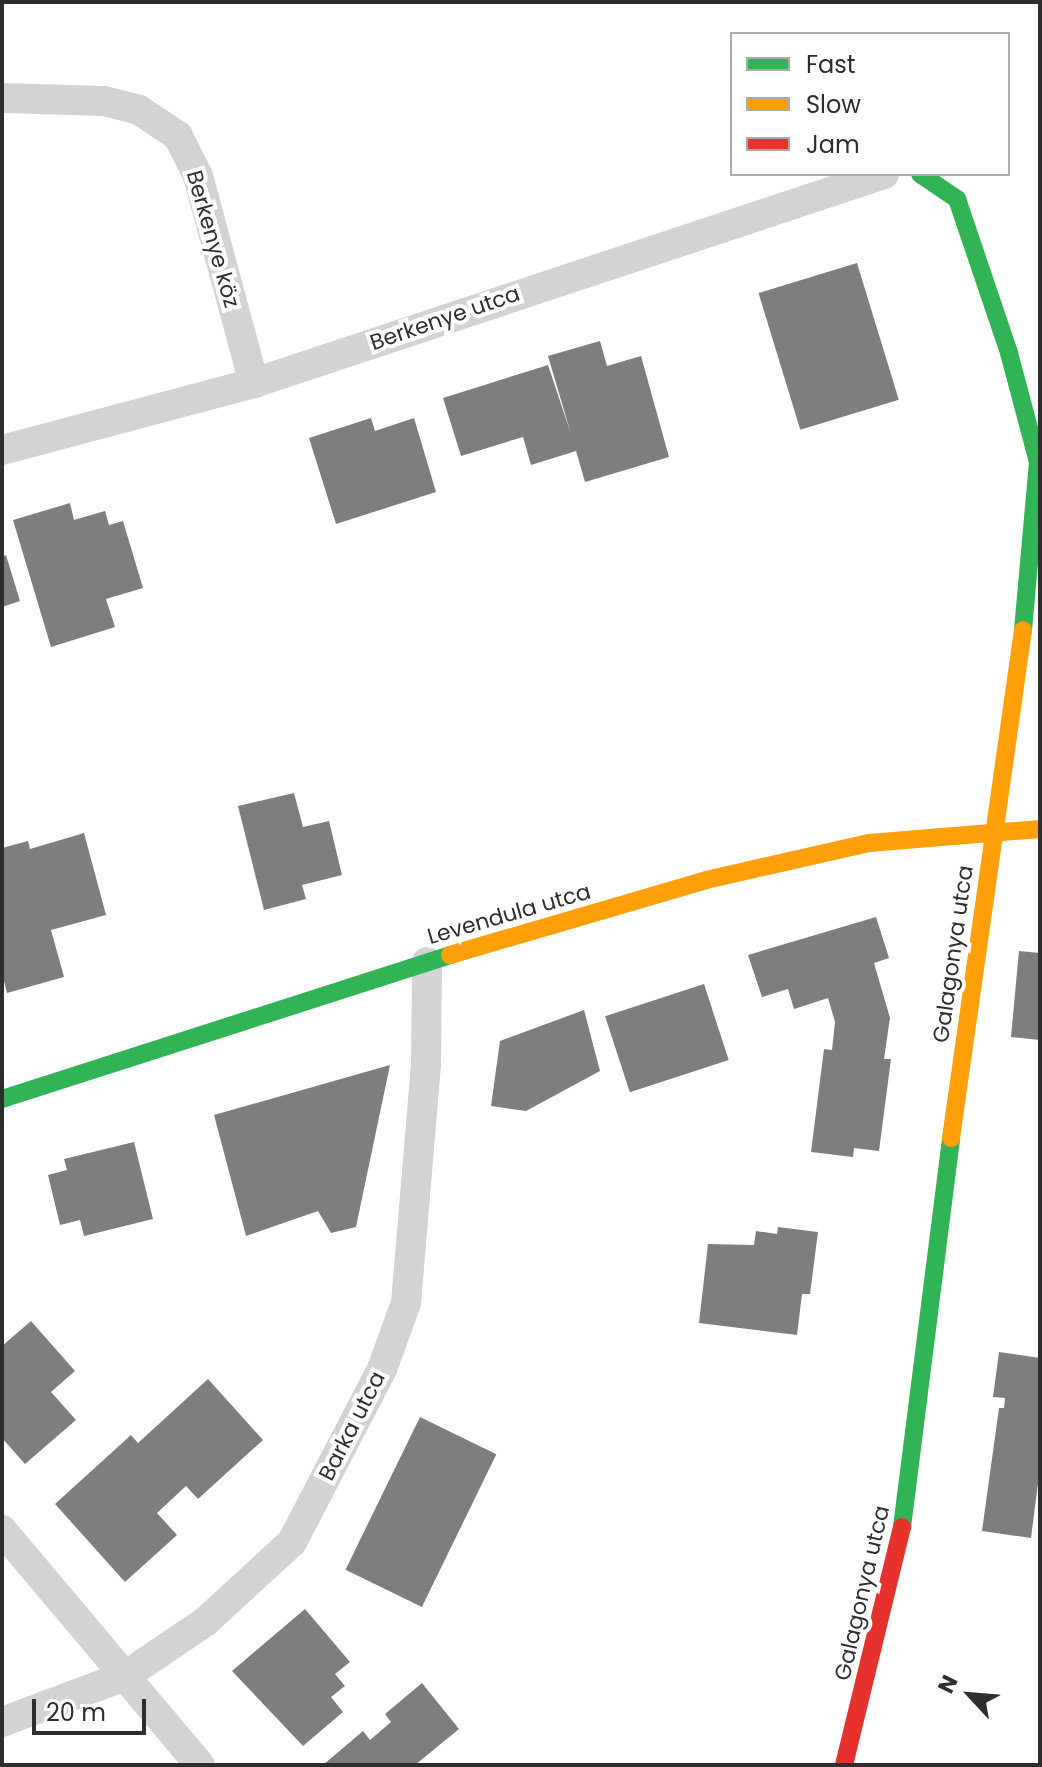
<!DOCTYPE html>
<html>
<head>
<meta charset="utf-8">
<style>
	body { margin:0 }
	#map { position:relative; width:1042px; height:1767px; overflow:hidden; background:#fff; font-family:Poppins,sans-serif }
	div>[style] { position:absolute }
	.building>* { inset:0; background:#7e7e7e; transform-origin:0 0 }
	.street>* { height:30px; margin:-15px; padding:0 15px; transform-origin:15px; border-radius:15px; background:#d3d3d3 }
	.fast>* { height:18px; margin:-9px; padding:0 9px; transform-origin:9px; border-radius:9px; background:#30b455 }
	.slow>* { height:18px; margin:-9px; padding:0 9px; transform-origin:9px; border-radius:9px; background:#ff9f0a }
	.jam>* { height:18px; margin:-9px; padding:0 9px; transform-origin:9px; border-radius:9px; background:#e5322d }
	span { translate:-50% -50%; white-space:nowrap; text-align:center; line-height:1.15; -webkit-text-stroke:8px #fff; paint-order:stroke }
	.street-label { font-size:22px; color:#2e2e2e }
	.frame { position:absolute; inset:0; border:4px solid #2e2e2e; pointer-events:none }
	.legend { position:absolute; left:730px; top:32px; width:280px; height:144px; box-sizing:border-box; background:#fff; border:2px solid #ababab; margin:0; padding:10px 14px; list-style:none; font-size:24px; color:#2e2e2e }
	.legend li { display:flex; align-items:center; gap:16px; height:40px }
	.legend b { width:40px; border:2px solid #ababab }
	.north { position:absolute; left:930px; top:1655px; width:80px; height:80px; -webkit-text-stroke:6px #fff; paint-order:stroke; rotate:296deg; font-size:22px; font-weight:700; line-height:32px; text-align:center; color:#2e2e2e }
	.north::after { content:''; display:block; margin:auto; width:28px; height:36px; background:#2e2e2e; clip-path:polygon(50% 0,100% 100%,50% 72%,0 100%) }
	.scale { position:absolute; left:32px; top:1699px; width:114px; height:36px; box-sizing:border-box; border:4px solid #2e2e2e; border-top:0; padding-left:10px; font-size:24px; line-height:28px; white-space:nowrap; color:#2e2e2e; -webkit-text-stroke:6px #fff; paint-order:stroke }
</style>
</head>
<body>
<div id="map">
	<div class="building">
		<i style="left:857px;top:263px;width:143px;height:103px;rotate:73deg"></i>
		<i style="clip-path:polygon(600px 341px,607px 366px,641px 356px,669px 457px,585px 482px,576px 451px,531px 465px,523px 437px,461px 456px,443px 398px,548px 365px,571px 434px,548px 356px)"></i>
		<i style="clip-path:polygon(371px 418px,375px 431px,414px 418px,436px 492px,336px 524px,309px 438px)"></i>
		<i style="clip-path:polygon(70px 503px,74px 520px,105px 511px,109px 525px,123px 521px,143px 588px,106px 599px,115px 627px,51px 647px,13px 520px)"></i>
		<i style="clip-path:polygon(6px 555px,20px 601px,2px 607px,2px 557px)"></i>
		<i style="clip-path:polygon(294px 793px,303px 827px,329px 821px,342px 875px,302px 885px,306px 899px,264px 910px,238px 806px)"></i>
		<i style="clip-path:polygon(84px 833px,106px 915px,51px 930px,64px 977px,7px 993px,2px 973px,2px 848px,28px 841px,30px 849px)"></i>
		<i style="clip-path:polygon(876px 917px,889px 958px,874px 963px,890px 1018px,884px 1059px,891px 1059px,879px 1151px,854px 1148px,853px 1157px,811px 1152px,824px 1049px,832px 1050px,835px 1022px,828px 998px,794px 1009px,788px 989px,762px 997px,748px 955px)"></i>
		<i style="clip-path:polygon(1019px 951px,1040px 953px,1040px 1040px,1011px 1037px)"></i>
		<i style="left:704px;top:984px;width:80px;height:104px;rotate:72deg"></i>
		<i style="clip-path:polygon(584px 1010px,600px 1071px,526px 1111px,491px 1106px,500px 1041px)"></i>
		<i style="clip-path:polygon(390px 1065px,356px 1227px,331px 1233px,318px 1211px,246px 1236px,214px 1115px)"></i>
		<i style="clip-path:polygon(134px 1142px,153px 1219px,84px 1236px,80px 1220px,60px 1225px,48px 1175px,67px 1170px,64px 1159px)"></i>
		<i style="clip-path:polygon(778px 1227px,818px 1232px,810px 1294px,802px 1294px,797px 1335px,699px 1323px,708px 1244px,754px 1245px,756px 1231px,777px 1234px)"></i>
		<i style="clip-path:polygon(31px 1321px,75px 1371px,51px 1392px,76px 1420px,25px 1464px,2px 1438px,2px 1346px)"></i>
		<i style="clip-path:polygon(999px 1352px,1040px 1358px,1040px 1468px,1031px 1538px,982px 1531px,999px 1408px,1004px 1408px,1005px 1398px,993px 1397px)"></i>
		<i style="clip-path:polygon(208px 1379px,263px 1440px,198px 1499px,186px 1486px,157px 1513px,177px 1535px,125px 1582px,55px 1504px,131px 1435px,138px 1443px)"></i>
		<i style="left:420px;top:1417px;width:85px;height:170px;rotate:26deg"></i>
		<i style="clip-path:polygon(305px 1609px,350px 1662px,335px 1674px,345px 1686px,331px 1697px,343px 1712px,303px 1746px,232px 1671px)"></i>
		<i style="clip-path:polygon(422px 1683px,459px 1729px,415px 1765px,323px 1765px,363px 1731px,370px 1740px,391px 1722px,385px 1714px)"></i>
	</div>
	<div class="street">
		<i style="left:2px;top:98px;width:102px;rotate:1.7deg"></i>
		<i style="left:104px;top:101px;width:36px;rotate:14deg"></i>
		<i style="left:139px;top:110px;width:47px;rotate:33.7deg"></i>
		<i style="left:178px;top:136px;width:45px;rotate:63.4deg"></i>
		<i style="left:198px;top:176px;width:214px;rotate:74.9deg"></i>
		<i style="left:2px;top:450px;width:261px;rotate:-14.9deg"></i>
		<i style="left:254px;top:383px;width:664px;rotate:-18.35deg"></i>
		<i style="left:2px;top:1530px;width:307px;rotate:49.9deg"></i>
		<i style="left:2px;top:1722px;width:131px;rotate:-20.5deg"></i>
		<i style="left:125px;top:1676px;width:97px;rotate:-34deg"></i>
		<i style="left:205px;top:1622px;width:118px;rotate:-42.6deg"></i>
		<i style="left:292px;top:1542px;width:195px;rotate:-62.5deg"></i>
		<i style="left:382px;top:1369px;width:70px;rotate:-70deg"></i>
		<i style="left:406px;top:1303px;width:240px;rotate:-85.2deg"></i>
		<i style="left:426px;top:1064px;width:102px;rotate:-89.4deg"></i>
	</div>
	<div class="fast">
		<i style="left:920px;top:174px;width:45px;rotate:34deg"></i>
		<i style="left:957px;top:199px;width:163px;rotate:71.3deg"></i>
		<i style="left:1009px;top:353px;width:113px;rotate:75.1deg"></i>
		<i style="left:1038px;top:462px;width:169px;rotate:95.1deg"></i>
		<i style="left:2px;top:1099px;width:471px;rotate:-17.8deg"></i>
		<i style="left:902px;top:1527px;width:392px;rotate:-82.8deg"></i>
	</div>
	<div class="slow">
		<i style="left:450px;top:955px;width:267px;rotate:-16.3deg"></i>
		<i style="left:706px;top:880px;width:167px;rotate:-12.8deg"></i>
		<i style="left:869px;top:843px;width:172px;rotate:-4.7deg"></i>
		<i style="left:951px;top:1138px;width:513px;rotate:-81.93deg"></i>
	</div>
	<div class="jam">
		<i style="left:844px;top:1765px;width:245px;rotate:-76.3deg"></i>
	</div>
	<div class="street-label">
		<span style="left:213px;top:239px;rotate:74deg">Berkenye köz</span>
		<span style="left:445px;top:318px;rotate:-19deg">Berkenye utca</span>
		<span style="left:509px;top:914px;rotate:-16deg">Levendula utca</span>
		<span style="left:953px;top:954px;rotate:-82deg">Galagonya utca</span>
		<span style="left:352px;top:1426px;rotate:-63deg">Barka utca</span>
		<span style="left:862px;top:1593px;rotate:-77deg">Galagonya utca</span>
	</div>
	<div class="frame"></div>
	<ul class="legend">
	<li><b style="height:10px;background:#30b455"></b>Fast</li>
	<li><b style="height:10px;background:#ff9f0a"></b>Slow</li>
	<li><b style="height:10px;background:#e5322d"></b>Jam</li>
	</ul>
	<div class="north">N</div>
	<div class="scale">20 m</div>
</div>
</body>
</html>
